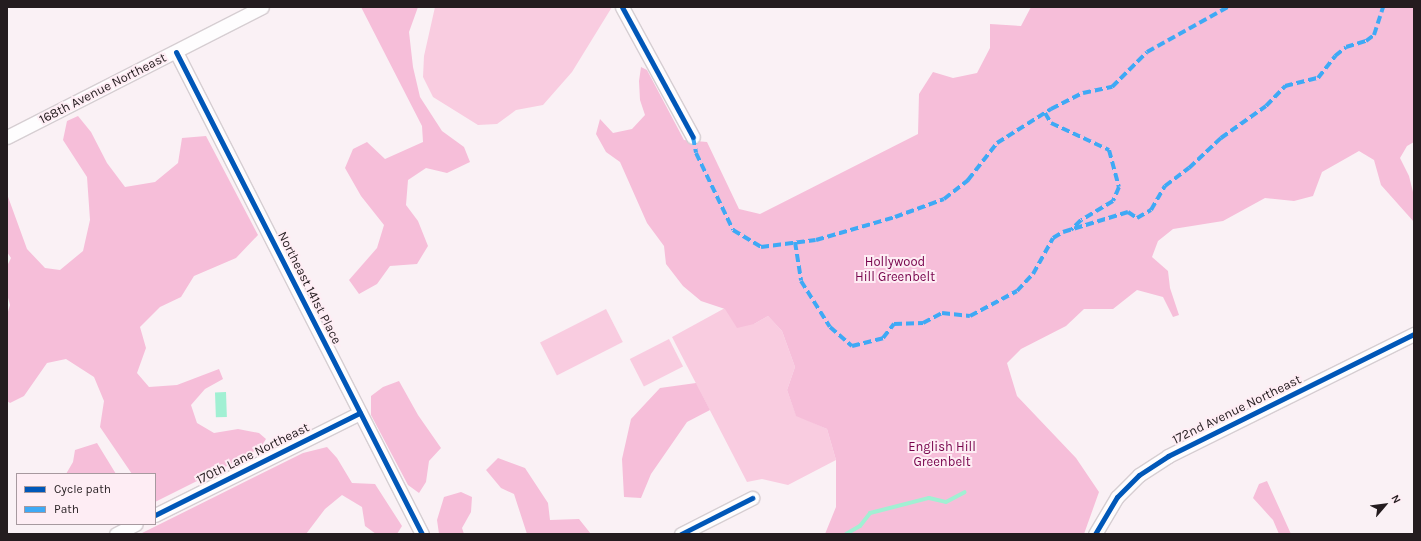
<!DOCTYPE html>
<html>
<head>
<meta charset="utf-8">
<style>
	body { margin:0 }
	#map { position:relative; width:1421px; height:541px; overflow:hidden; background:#faf1f5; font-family:Karla,sans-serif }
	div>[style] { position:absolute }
	.green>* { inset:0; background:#f9cce0; transform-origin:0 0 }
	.forest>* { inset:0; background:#f6bed9 }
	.water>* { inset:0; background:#a1f0d3; transform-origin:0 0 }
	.stream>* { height:4px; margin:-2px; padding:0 2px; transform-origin:2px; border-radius:2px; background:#a1f0d3 }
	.roads { filter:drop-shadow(1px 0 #d6ced2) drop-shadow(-1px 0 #d6ced2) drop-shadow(0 1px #d6ced2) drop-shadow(0 -1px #d6ced2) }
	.street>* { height:13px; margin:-6.5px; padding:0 6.5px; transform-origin:6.5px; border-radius:6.5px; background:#fefdfe }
	.quiet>* { height:4px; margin-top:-2px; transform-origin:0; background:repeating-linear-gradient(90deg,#3fa9f5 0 8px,transparent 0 12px) }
	.cycleway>* { height:5px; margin:-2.5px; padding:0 2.5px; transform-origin:2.5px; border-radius:2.5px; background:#0057b8 }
	span { translate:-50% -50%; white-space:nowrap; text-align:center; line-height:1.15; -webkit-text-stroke:4px #feedf4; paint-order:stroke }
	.street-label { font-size:13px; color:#241c1f }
	.park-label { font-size:13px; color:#77034c }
	.frame { position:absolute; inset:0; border:8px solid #241c1f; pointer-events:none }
	.legend { position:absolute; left:16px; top:473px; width:140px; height:52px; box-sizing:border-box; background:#feedf4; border:1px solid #a7999f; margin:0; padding:5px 7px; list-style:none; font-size:12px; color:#241c1f }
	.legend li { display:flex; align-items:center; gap:8px; height:20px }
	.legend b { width:20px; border:1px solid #a7999f }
	.north { position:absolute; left:1365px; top:485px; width:40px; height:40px; -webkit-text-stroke:3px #feedf4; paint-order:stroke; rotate:62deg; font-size:11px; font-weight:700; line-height:16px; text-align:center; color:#241c1f }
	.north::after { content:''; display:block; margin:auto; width:14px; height:18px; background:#241c1f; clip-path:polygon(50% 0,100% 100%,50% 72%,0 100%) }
</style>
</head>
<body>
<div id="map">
	<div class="green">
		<i style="clip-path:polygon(435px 7px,612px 7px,572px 72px,543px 105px,516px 110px,497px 124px,478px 125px,433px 97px,423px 77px,424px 56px)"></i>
		<i style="clip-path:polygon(725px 308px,754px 324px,768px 316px,782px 331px,795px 367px,787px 390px,796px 415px,827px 429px,836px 460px,788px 485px,762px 479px,747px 482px,672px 337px)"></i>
		<i style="left:606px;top:309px;width:37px;height:74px;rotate:63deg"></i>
		<i style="left:669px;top:339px;width:31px;height:44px;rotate:63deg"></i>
	</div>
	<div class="forest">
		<i style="clip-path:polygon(361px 7px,418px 7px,409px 32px,413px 67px,420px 97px,442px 131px,464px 147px,470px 162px,447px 173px,426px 168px,408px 180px,406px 205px,418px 221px,428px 246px,417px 264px,390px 266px,377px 284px,359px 294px,349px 280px,377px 248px,384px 225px,361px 196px,345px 168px,353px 149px,367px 142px,385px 159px,423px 142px,422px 126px)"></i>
		<i style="clip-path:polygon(1031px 7px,1414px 7px,1414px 142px,1407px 146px,1400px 158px,1409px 176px,1414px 196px,1414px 222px,1381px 185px,1374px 160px,1359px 151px,1322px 172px,1313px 196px,1294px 201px,1265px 198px,1223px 221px,1173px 229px,1158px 241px,1152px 257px,1168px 271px,1170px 288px,1179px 315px,1173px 317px,1163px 297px,1137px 290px,1113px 309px,1084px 309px,1066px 326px,1021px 349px,1007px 363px,1017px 396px,1076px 458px,1099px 492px,1084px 534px,825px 534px,836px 507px,836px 460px,827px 429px,796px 416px,787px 390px,795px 367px,782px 331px,768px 316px,754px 324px,737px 328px,725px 309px,701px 301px,683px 286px,666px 264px,664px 246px,647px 223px,620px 162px,606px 152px,596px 134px,600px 119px,613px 133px,632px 129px,645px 115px,640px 100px,639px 81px,641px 67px,647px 70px,684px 140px,707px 142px,739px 209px,760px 214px,918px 134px,919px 94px,933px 72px,953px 78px,977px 73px,990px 48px,990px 24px,1021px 26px)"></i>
		<i style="clip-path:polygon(78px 116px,91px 132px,107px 163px,125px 187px,155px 182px,178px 163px,182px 138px,206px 136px,258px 235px,236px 258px,194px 276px,181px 297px,160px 307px,140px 327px,146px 348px,137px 373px,149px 387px,177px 385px,219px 369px,223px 379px,205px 389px,191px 405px,197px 423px,214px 433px,238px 429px,259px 433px,266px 439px,259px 450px,155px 502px,155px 474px,132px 474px,100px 427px,104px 401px,94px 377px,66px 359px,47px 363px,24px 396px,10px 403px,7px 401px,7px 315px,10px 305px,7px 294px,7px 266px,11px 258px,7px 252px,7px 194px,27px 249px,45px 268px,60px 270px,83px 251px,90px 220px,87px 177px,63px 140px,67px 121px)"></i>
		<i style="clip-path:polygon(399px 381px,418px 415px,441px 448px,429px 461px,426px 482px,419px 493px,408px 485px,371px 415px,371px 396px,383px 387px)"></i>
		<i style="clip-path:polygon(696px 383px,710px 410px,687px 422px,651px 474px,641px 498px,624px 497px,622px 459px,631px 419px,660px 388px)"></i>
		<i style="clip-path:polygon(97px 443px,116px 474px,66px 474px,73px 462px,75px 450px)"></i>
		<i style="clip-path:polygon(327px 447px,337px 458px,352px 483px,375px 484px,402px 526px,397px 534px,376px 534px,365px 526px,362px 507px,342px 495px,325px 509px,306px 534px,140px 534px,303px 453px)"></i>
		<i style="clip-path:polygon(498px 458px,525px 468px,548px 503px,550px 520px,579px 519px,591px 534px,527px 534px,514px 494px,501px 488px,486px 470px)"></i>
		<i style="clip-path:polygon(1267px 481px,1291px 534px,1279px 534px,1273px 520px,1253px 498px,1259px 484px)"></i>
		<i style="clip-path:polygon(461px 492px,472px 497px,471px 512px,462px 528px,464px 534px,439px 534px,437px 520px,444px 497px)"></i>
	</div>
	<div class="water">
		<i style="left:226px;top:392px;width:25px;height:11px;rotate:88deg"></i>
	</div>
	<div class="stream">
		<i style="left:846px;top:534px;width:16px;rotate:-30deg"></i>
		<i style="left:860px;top:526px;width:16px;rotate:-52deg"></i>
		<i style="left:870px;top:513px;width:61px;rotate:-14.3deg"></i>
		<i style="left:929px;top:498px;width:17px;rotate:13deg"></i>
		<i style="left:946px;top:502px;width:21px;rotate:-28deg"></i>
	</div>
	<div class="roads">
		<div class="street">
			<i style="left:622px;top:7px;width:148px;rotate:61.4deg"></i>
			<i style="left:176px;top:52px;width:541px;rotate:62.96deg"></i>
			<i style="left:7px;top:137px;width:286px;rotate:-27deg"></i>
			<i style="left:155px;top:515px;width:229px;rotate:-26.5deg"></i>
			<i style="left:116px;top:534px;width:22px;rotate:-27deg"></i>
			<i style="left:681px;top:534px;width:80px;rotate:-26.9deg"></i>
			<i style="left:1095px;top:534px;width:43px;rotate:-59.3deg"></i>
			<i style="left:1117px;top:497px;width:31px;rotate:-45deg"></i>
			<i style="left:1139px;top:475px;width:35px;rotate:-33deg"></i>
			<i style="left:1168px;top:456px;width:275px;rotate:-26.4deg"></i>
		</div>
	</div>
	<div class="quiet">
		<i style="left:1045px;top:113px;width:12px;rotate:59deg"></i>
		<i style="left:1051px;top:123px;width:64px;rotate:25deg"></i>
		<i style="left:1109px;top:150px;width:38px;rotate:75deg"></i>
		<i style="left:1119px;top:187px;width:15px;rotate:113deg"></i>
		<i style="left:1113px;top:201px;width:37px;rotate:149deg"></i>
		<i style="left:1081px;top:220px;width:14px;rotate:135deg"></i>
		<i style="left:693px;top:137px;width:16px;rotate:79deg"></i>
		<i style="left:696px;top:153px;width:85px;rotate:64.3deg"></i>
		<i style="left:733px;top:230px;width:33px;rotate:31deg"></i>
		<i style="left:761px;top:247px;width:55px;rotate:-7.3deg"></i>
		<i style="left:816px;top:240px;width:82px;rotate:-16.2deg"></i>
		<i style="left:895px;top:217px;width:52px;rotate:-20.2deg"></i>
		<i style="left:944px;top:199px;width:31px;rotate:-38deg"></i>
		<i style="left:968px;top:180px;width:47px;rotate:-51.9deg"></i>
		<i style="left:997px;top:143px;width:64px;rotate:-32.2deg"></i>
		<i style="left:1051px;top:109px;width:36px;rotate:-27deg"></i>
		<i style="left:1083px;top:93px;width:30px;rotate:-12deg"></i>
		<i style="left:1112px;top:87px;width:49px;rotate:-45deg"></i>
		<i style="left:1147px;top:52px;width:93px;rotate:-29.1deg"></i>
		<i style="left:795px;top:242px;width:39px;rotate:81deg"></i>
		<i style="left:801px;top:281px;width:54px;rotate:57.8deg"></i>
		<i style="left:830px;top:327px;width:29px;rotate:41deg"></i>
		<i style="left:852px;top:346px;width:32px;rotate:-14deg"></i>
		<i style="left:883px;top:338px;width:18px;rotate:-52deg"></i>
		<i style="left:894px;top:324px;width:29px;rotate:-2deg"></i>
		<i style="left:923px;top:323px;width:21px;rotate:-28deg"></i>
		<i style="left:942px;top:313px;width:28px;rotate:6deg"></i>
		<i style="left:970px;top:316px;width:53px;rotate:-28deg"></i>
		<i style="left:1017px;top:291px;width:23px;rotate:-47deg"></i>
		<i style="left:1033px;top:274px;width:41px;rotate:-60.9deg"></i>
		<i style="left:1053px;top:238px;width:12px;rotate:-31deg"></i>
		<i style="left:1063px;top:232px;width:68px;rotate:-17.1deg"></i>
		<i style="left:1128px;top:212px;width:11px;rotate:34deg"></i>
		<i style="left:1137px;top:218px;width:16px;rotate:-30deg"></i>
		<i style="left:1151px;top:210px;width:28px;rotate:-60deg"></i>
		<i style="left:1165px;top:186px;width:30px;rotate:-37deg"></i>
		<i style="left:1189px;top:168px;width:44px;rotate:-43.2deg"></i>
		<i style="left:1221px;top:138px;width:55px;rotate:-35.4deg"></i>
		<i style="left:1266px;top:106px;width:28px;rotate:-46deg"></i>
		<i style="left:1285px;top:86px;width:34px;rotate:-14deg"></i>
		<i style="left:1318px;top:78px;width:28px;rotate:-52deg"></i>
		<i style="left:1335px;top:56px;width:14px;rotate:-39deg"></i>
		<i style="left:1346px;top:47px;width:21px;rotate:-17deg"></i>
		<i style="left:1366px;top:41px;width:10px;rotate:-37deg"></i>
		<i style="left:1374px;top:35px;width:29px;rotate:-72deg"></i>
	</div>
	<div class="cycleway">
		<i style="left:622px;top:7px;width:148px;rotate:61.4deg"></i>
		<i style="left:176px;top:52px;width:541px;rotate:62.96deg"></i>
		<i style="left:155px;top:515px;width:229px;rotate:-26.5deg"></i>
		<i style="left:681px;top:534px;width:80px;rotate:-26.9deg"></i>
		<i style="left:1095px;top:534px;width:43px;rotate:-59.3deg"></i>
		<i style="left:1117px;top:497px;width:31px;rotate:-45deg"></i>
		<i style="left:1139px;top:475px;width:35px;rotate:-33deg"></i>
		<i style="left:1168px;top:456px;width:275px;rotate:-26.4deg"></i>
	</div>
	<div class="street-label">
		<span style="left:103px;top:89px;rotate:-27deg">168th Avenue Northeast</span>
		<span style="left:309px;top:288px;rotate:63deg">Northeast 141st Place</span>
		<span style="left:1237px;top:410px;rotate:-26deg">172nd Avenue Northeast</span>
		<span style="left:253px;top:454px;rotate:-26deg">170th Lane Northeast</span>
	</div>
	<div class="park-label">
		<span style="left:895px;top:270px">Hollywood<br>Hill Greenbelt</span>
		<span style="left:942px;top:455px">English Hill<br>Greenbelt</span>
	</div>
	<div class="frame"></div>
	<ul class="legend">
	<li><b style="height:5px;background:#0057b8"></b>Cycle path</li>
	<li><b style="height:5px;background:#3fa9f5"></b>Path</li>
	</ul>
	<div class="north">N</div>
</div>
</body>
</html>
